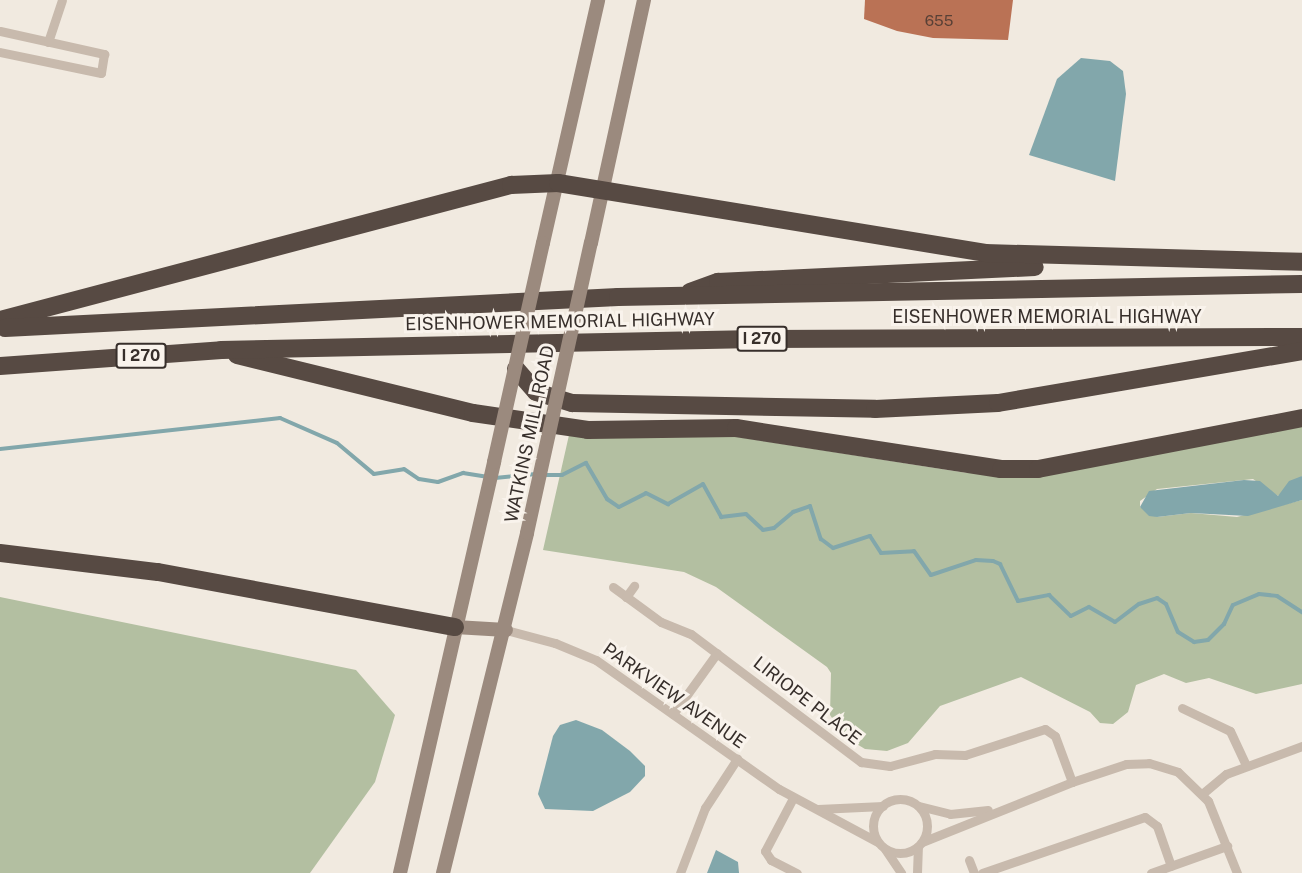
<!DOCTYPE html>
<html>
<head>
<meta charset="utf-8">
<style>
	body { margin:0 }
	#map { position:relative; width:1302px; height:873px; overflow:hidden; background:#f1eae0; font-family:"Public Sans",sans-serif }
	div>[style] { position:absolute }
	.green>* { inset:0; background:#b3bfa1 }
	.water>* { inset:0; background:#82a7ab }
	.stream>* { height:4px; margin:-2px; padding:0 2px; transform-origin:2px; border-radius:2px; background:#82a7ab }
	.building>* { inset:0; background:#ba7255 }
	.minor>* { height:9px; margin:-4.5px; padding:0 4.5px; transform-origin:4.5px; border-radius:4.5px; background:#c8baad }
	.minor>.ring { margin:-4.5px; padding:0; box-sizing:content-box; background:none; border:9px solid #c8baad; border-radius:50% }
	.secondary>* { height:14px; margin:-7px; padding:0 7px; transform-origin:7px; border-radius:7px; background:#9b8a7e }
	.motorway>* { height:18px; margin:-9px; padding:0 9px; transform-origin:9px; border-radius:9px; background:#574a43 }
	.secondary-bridge>* { height:14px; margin:-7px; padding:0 7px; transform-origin:7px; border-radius:7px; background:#9b8a7e }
	span { translate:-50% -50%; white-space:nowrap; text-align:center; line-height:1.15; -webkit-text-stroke:6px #f9f3ec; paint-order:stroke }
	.number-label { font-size:15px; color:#584036 }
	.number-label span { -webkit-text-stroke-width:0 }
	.shield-label span { padding:2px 4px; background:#f9f3ec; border:2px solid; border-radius:4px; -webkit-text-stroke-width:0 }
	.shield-label { font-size:16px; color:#372f2b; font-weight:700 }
	.street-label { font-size:18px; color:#372f2b }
</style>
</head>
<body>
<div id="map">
	<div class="green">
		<i style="clip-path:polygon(1302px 425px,1302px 476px,1278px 496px,1253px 479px,1244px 480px,1157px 489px,1140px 501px,1140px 507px,1157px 517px,1191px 513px,1237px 517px,1302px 500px,1302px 684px,1256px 694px,1209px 678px,1186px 683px,1164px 674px,1136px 685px,1128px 712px,1113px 724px,1100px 723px,1090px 712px,1021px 677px,940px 706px,908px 743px,887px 751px,865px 749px,845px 737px,830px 715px,831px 673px,827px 667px,716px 587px,684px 572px,543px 550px,569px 435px,726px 435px,967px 473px)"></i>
		<i style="clip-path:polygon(0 597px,356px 670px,395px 715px,375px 782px,310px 873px,0 873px)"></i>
	</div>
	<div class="water">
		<i style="clip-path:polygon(1081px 58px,1110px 61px,1123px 71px,1126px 94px,1115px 181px,1029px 155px,1057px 79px)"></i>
		<i style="clip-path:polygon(1302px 476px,1302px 500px,1248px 516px,1191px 513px,1157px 517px,1149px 516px,1140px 507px,1149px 491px,1244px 480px,1260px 481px,1278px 496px,1289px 481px)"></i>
		<i style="clip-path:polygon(576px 720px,602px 730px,630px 751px,645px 766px,645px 776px,630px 792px,593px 811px,545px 809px,538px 794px,553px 736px,560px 725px)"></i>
		<i style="clip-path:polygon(716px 850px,738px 862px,739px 873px,707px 873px)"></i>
	</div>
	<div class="stream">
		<i style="left:0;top:449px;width:282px;rotate:-6.3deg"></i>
		<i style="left:280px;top:418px;width:62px;rotate:23.7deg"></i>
		<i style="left:337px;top:443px;width:48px;rotate:40deg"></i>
		<i style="left:374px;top:474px;width:30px;rotate:-9deg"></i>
		<i style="left:404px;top:469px;width:18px;rotate:34deg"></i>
		<i style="left:419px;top:479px;width:19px;rotate:9deg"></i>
		<i style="left:438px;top:482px;width:27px;rotate:-20deg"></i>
		<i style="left:463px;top:473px;width:32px;rotate:9deg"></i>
		<i style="left:495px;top:478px;width:41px;rotate:-5.6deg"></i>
		<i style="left:544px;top:475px;width:18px"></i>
		<i style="left:562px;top:475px;width:27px;rotate:-27deg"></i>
		<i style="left:586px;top:463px;width:42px;rotate:59.7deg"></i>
		<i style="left:607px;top:499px;width:14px;rotate:34deg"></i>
		<i style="left:619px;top:507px;width:30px;rotate:-27deg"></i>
		<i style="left:646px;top:493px;width:25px;rotate:27deg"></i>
		<i style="left:668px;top:504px;width:40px;rotate:-29.7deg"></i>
		<i style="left:703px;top:484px;width:38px;rotate:61deg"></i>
		<i style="left:721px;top:517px;width:25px;rotate:-7deg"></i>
		<i style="left:746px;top:514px;width:23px;rotate:43deg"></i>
		<i style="left:763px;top:530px;width:11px;rotate:-10deg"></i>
		<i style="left:774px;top:528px;width:25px;rotate:-40deg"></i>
		<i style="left:793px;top:512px;width:18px;rotate:-19deg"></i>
		<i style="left:810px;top:506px;width:35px;rotate:72deg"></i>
		<i style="left:821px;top:539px;width:15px;rotate:37deg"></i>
		<i style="left:833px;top:548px;width:39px;rotate:-18deg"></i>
		<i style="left:870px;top:536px;width:20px;rotate:57deg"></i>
		<i style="left:881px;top:553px;width:33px;rotate:-3deg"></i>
		<i style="left:914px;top:551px;width:29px;rotate:55deg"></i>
		<i style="left:931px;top:575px;width:47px;rotate:-18.4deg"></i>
		<i style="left:976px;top:560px;width:17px;rotate:3deg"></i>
		<i style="left:993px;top:561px;width:8px;rotate:23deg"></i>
		<i style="left:1000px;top:564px;width:41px;rotate:64.1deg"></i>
		<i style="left:1018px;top:601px;width:32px;rotate:-11deg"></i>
		<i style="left:1049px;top:595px;width:30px;rotate:44deg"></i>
		<i style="left:1071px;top:616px;width:20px;rotate:-27deg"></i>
		<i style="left:1089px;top:607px;width:30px;rotate:30deg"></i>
		<i style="left:1115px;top:622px;width:30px;rotate:-37deg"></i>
		<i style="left:1139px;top:604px;width:19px;rotate:-18deg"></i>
		<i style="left:1157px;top:598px;width:11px;rotate:34deg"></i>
		<i style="left:1166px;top:604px;width:30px;rotate:67deg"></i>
		<i style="left:1178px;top:632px;width:19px;rotate:32deg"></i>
		<i style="left:1194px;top:642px;width:14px;rotate:-8deg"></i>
		<i style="left:1208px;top:640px;width:23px;rotate:-45deg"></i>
		<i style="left:1224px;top:624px;width:21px;rotate:-65deg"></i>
		<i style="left:1233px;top:605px;width:28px;rotate:-23deg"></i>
		<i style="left:1259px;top:594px;width:18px;rotate:6deg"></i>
		<i style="left:1277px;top:596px;width:30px;rotate:33deg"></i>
	</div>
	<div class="building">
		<i style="clip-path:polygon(865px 0,1013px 0,1008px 40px,933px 38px,897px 31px,864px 19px)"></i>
	</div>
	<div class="minor">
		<i style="left:0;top:31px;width:107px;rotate:12.5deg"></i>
		<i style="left:104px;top:54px;width:19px;rotate:99deg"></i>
		<i style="left:101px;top:73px;width:103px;rotate:-168.3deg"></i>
		<i style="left:48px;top:42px;width:44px;rotate:-71.6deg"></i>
		<i style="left:613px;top:587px;width:59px;rotate:36.1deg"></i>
		<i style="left:661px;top:622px;width:32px;rotate:22deg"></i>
		<i style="left:691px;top:634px;width:213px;rotate:37deg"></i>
		<i style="left:861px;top:762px;width:29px;rotate:8deg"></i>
		<i style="left:890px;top:766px;width:47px;rotate:-14.9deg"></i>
		<i style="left:935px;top:754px;width:30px;rotate:2deg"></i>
		<i style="left:965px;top:755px;width:84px;rotate:-18deg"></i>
		<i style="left:1045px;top:729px;width:12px;rotate:35deg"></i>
		<i style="left:1055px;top:736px;width:49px;rotate:69.7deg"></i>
		<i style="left:626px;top:597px;width:14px;rotate:-54deg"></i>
		<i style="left:506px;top:630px;width:51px;rotate:14.9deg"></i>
		<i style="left:555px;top:643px;width:44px;rotate:22.5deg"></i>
		<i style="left:596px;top:660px;width:224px;rotate:35.2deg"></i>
		<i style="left:779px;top:789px;width:112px;rotate:28.2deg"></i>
		<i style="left:1182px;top:708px;width:53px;rotate:25.6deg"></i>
		<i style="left:1230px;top:731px;width:38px;rotate:65deg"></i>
		<i style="left:673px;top:714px;width:75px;rotate:-54.2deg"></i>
		<i style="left:1202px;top:794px;width:31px;rotate:-40deg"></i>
		<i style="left:1226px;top:774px;width:81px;rotate:-20.2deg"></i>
		<i style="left:793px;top:798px;width:60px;rotate:117.8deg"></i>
		<i style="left:765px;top:851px;width:11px;rotate:56deg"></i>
		<i style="left:771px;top:860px;width:29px;rotate:27deg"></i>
		<i class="ring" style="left:873px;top:799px;width:45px;height:45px"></i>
		<i style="left:919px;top:806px;width:32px;rotate:14deg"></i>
		<i style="left:950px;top:814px;width:38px;rotate:-6deg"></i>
		<i style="left:818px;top:809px;width:65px;rotate:-2.6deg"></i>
		<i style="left:922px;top:842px;width:162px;rotate:-21.8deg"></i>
		<i style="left:1072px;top:782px;width:57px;rotate:-18.4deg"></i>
		<i style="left:1126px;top:764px;width:23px;rotate:-2deg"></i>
		<i style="left:1149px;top:763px;width:30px;rotate:17deg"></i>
		<i style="left:1178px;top:772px;width:42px;rotate:44deg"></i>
		<i style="left:1208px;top:801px;width:78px;rotate:68.1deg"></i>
		<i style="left:885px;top:849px;width:29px;rotate:56deg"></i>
		<i style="left:969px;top:860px;width:14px;rotate:69deg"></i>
		<i style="left:680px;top:873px;width:70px;rotate:-69deg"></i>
		<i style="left:705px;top:808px;width:59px;rotate:-56.9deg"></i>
		<i style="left:917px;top:873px;width:26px;rotate:-88deg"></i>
		<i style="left:982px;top:873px;width:172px;rotate:-19deg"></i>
		<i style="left:1145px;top:817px;width:15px;rotate:37deg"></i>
		<i style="left:1157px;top:826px;width:42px;rotate:70.7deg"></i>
		<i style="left:1151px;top:873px;width:81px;rotate:-19.6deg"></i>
	</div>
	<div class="secondary">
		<i style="left:543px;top:243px;width:249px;rotate:-77.2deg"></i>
		<i style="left:591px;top:243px;width:249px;rotate:-77.7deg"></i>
		<i style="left:455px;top:627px;width:51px;rotate:3.4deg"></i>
		<i style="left:400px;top:873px;width:422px;rotate:-77.1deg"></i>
		<i style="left:443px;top:873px;width:350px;rotate:-76.1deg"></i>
	</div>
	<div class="motorway">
		<i style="left:690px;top:292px;width:30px;rotate:-20deg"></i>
		<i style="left:718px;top:282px;width:317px;rotate:-2.7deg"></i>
		<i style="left:0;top:320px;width:529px;rotate:-14.8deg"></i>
		<i style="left:511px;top:185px;width:47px;rotate:-2.4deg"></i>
		<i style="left:558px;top:183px;width:433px;rotate:9.3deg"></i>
		<i style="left:985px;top:253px;width:317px;rotate:1.6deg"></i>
		<i style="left:5px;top:328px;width:614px;rotate:-2.9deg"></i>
		<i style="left:618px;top:297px;width:684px;rotate:-1.09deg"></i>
		<i style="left:237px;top:355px;width:243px;rotate:13.8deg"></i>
		<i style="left:473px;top:413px;width:116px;rotate:8.4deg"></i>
		<i style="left:588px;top:430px;width:148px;rotate:-0.8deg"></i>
		<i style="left:736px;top:428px;width:268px;rotate:8.8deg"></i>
		<i style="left:1001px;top:469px;width:37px"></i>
		<i style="left:1038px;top:469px;width:269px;rotate:-10.9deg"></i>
		<i style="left:0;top:366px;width:222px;rotate:-4.1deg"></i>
		<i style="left:221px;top:350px;width:535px;rotate:-1.18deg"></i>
		<i style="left:756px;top:339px;width:546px;rotate:-0.21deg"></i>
		<i style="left:516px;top:369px;width:30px;rotate:49deg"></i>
		<i style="left:536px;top:392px;width:38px;rotate:17deg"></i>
		<i style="left:572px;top:403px;width:303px;rotate:1.1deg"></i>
		<i style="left:875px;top:409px;width:123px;rotate:-2.8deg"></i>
		<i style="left:998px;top:403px;width:308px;rotate:-9.7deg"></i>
		<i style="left:0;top:553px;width:159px;rotate:6.9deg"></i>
		<i style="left:158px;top:572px;width:302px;rotate:10.5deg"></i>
	</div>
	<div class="secondary-bridge">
		<i style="left:494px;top:462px;width:224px;rotate:-77.4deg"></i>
		<i style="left:527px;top:533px;width:297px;rotate:-77.6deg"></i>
	</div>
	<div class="number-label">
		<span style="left:939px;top:21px">655</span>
	</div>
	<div class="shield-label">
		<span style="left:762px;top:339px">I 270</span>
		<span style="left:141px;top:356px">I 270</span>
	</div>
	<div class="street-label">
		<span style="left:1047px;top:317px">EISENHOWER MEMORIAL HIGHWAY</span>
		<span style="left:560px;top:322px;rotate:-1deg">EISENHOWER MEMORIAL HIGHWAY</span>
		<span style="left:530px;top:434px;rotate:-78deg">WATKINS MILL ROAD</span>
		<span style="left:674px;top:696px;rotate:35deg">PARKVIEW AVENUE</span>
		<span style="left:807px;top:701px;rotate:38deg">LIRIOPE PLACE</span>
	</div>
</div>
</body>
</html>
